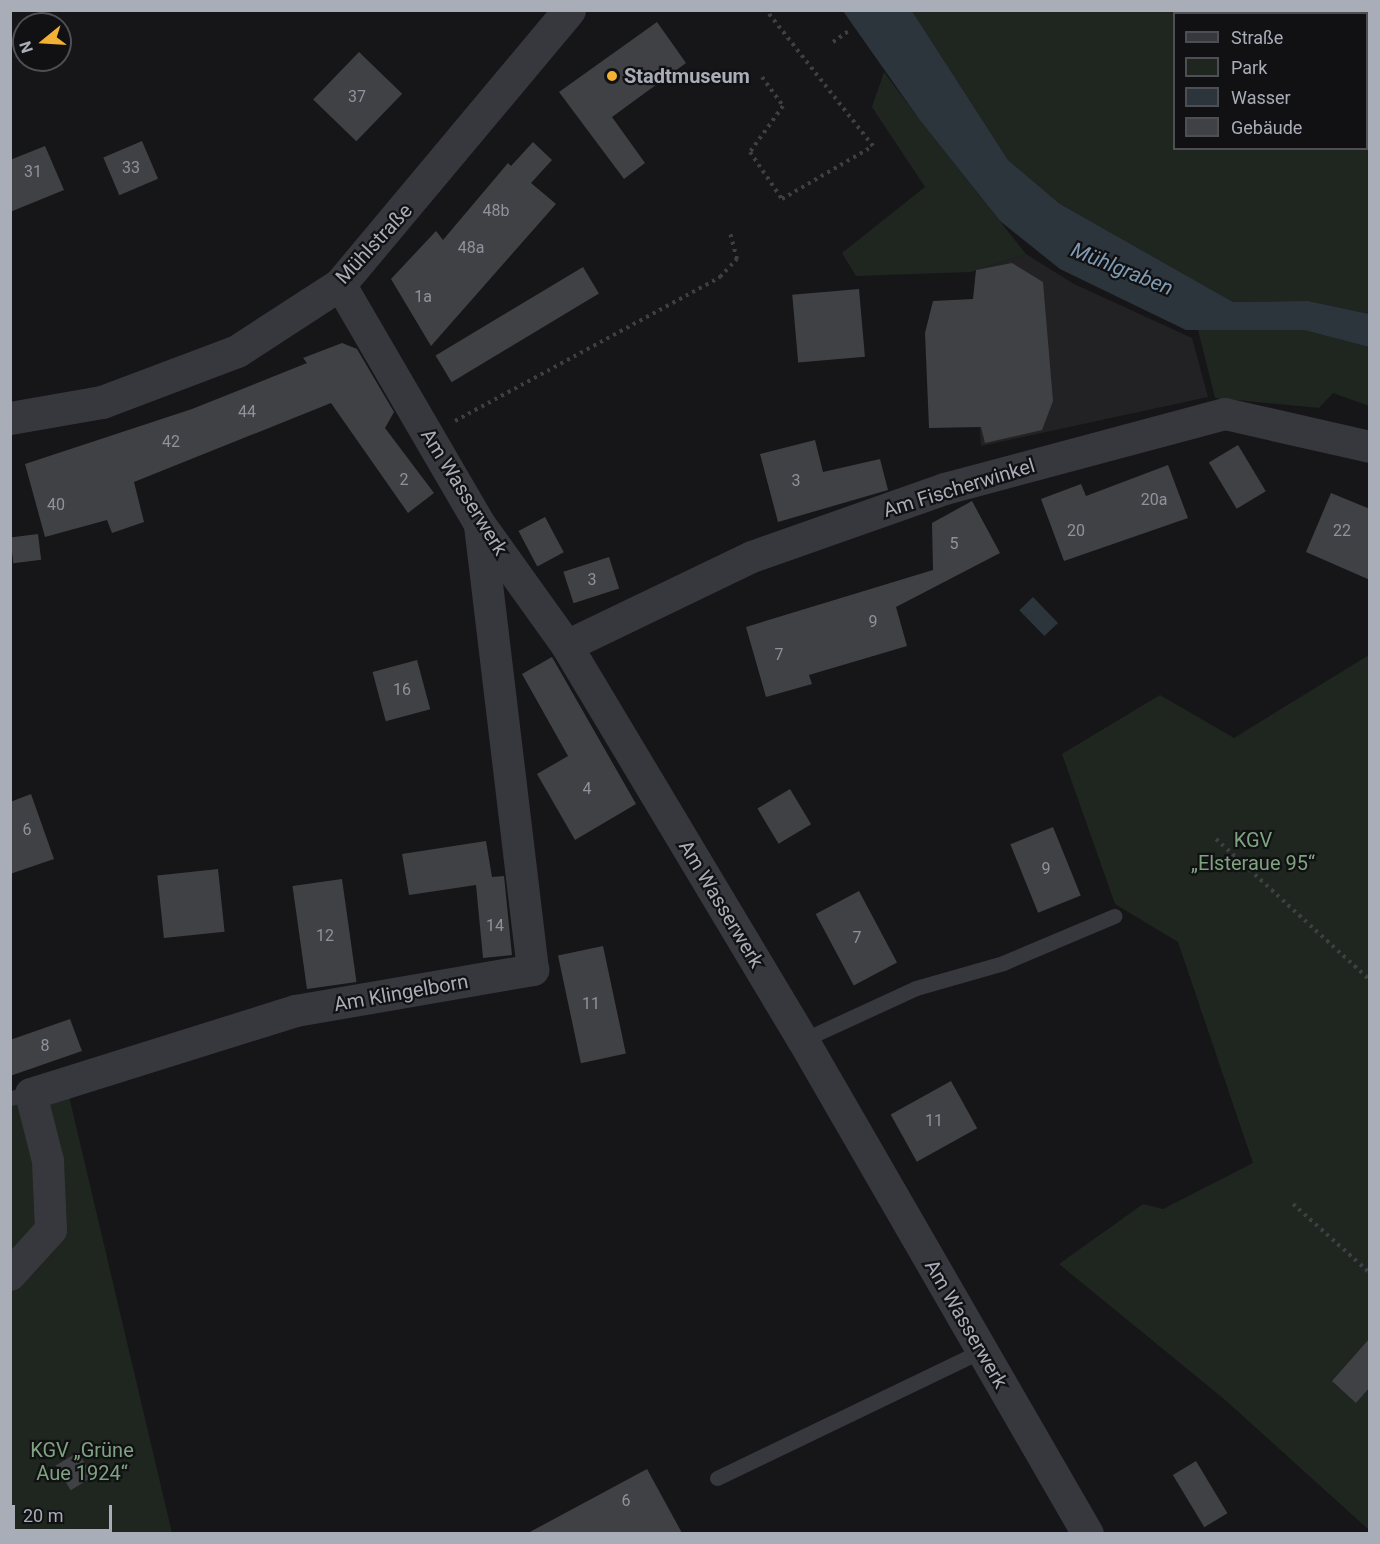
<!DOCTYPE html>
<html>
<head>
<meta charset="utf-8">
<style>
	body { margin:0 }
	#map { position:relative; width:1380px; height:1544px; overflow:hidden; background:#161618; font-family:Roboto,sans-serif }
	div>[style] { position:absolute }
	.built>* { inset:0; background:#222225 }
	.green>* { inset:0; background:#1e261f }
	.water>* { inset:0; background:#2c353c; transform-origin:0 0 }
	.building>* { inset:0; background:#404145; transform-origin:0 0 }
	.path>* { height:4px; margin-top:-2px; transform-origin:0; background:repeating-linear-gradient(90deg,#3d3f44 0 3px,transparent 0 7.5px) }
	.service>* { height:15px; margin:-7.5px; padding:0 7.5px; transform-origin:7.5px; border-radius:7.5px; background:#37383d }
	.minor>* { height:32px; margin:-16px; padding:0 16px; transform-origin:16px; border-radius:16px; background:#37383d }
	.tertiary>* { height:33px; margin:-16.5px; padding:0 16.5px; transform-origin:16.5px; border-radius:16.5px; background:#37383d }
	.dots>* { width:16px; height:16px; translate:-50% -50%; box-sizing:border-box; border:3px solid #111113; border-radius:50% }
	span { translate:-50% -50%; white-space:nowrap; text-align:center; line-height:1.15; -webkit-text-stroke:4.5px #111113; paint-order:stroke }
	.number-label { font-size:16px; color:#8e929b }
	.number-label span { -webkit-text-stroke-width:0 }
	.poi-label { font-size:20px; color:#a8adb8; font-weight:700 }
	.left { translate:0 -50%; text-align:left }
	.street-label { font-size:20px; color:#a8adb8 }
	.park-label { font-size:20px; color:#7fa381 }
	.water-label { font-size:21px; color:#7f9bb3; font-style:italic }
	.frame { position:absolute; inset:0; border:12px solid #a8adb8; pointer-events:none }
	.legend { position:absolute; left:1173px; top:12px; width:195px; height:138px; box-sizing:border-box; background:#111113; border:2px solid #4d4f55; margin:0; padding:8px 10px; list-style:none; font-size:18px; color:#a8adb8 }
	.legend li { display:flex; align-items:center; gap:12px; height:30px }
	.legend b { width:30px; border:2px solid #4d4f55 }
	.north { position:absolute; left:12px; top:12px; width:60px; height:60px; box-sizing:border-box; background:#111113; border:2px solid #4d4f55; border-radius:50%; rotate:252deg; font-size:16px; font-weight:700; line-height:24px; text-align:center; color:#a8adb8 }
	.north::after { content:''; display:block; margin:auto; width:21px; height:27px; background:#f2b134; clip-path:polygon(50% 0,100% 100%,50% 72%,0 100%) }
	.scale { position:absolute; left:12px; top:1505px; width:100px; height:27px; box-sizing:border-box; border:3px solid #a8adb8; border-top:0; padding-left:8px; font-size:18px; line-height:21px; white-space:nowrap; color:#a8adb8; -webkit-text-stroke:4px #111113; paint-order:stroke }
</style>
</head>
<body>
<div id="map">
	<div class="built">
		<i style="clip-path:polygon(1026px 254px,1074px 284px,1192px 338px,1208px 397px,981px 446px,972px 329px,976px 270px)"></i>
	</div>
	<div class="green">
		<i style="clip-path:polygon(912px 11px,1350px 11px,1174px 14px,1174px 148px,1366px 148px,1367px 138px,1369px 141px,1369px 314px,1308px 301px,1233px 302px,1060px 204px,1008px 160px)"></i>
		<i style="clip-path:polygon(884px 72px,919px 119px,1026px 254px,971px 272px,856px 276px,842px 253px,925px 187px,872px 107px)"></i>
		<i style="clip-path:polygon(1198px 330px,1304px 330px,1369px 347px,1369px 406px,1333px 393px,1319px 408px,1215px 398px)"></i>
		<i style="clip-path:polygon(1369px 655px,1369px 1530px,1224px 1399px,1059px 1264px,1143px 1204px,1163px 1209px,1253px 1163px,1178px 942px,1115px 904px,1062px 754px,1160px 695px,1234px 738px)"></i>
		<i style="clip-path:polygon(68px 1092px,172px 1533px,11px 1533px,10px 1104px)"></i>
	</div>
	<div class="water">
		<i style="clip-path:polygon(843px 11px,912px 11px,1008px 160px,1060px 204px,1233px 302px,1308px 301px,1369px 314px,1369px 347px,1304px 330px,1186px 330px,1060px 269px,1000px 221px,919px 119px)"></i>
		<i style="left:1033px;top:597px;width:36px;height:19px;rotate:46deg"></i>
	</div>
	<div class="building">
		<i style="clip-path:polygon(657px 22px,686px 63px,612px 117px,645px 163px,624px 179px,559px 92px)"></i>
		<i style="left:359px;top:52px;width:60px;height:66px;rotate:44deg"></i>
		<i style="left:142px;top:141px;width:41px;height:42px;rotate:67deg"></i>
		<i style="clip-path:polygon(533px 142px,552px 160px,531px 183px,556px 204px,431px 346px,391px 279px,436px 231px,443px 240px,508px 163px,511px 166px)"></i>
		<i style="clip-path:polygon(45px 146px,64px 190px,10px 212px,10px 160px)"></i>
		<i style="clip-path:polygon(1012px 263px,1043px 282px,1053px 401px,1042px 430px,985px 443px,981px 427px,929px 428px,925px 333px,933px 301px,973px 299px,976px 270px)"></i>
		<i style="left:583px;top:267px;width:31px;height:172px;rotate:59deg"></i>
		<i style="left:859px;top:289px;width:68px;height:67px;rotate:85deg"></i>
		<i style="clip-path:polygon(342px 343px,357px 349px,394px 412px,385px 428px,434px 493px,408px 513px,331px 403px,134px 482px,144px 522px,112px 533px,107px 520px,45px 537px,25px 464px,192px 409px,307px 363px,303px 358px)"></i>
		<i style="clip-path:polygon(815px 440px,823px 472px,880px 459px,888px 490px,778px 522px,760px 454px)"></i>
		<i style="left:1238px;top:445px;width:54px;height:34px;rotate:59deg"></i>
		<i style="clip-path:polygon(1168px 465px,1188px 518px,1064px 561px,1041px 499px,1081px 484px,1086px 496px)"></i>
		<i style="clip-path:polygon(1331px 493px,1370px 509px,1370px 580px,1306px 552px)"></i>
		<i style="clip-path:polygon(972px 501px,1000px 553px,896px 607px,907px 646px,809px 675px,812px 684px,766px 697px,746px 627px,933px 570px,932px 523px)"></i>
		<i style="left:545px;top:517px;width:40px;height:30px;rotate:62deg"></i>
		<i style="left:38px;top:534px;width:26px;height:28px;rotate:83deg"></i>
		<i style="left:609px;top:557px;width:33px;height:48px;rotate:72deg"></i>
		<i style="clip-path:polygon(552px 657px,636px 804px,575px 840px,537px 774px,568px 756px,522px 674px)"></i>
		<i style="left:417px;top:660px;width:51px;height:46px;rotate:75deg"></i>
		<i style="left:790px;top:789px;width:41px;height:38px;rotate:59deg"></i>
		<i style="clip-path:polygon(31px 794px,54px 859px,10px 874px,10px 802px)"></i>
		<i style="left:1053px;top:827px;width:74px;height:46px;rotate:68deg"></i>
		<i style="clip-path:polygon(486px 841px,492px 877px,504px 876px,512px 955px,483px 958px,476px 885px,409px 895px,402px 854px)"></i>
		<i style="left:218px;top:869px;width:63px;height:61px;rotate:84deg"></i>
		<i style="left:342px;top:879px;width:104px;height:50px;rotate:82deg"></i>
		<i style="left:859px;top:891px;width:81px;height:49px;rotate:62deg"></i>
		<i style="left:603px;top:946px;width:110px;height:46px;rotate:78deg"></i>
		<i style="clip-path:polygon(70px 1019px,82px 1051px,10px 1076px,10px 1040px)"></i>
		<i style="left:951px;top:1081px;width:54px;height:69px;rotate:61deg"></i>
		<i style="clip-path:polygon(1370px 1338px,1370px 1387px,1356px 1403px,1332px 1381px)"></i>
		<i style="left:78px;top:1452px;width:29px;height:26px;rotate:59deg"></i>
		<i style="left:1196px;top:1461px;width:61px;height:27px;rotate:59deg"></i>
		<i style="clip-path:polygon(647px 1469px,682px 1533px,528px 1533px)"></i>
	</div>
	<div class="path">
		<i style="left:833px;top:42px;width:21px;rotate:-35deg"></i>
		<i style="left:762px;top:77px;width:36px;rotate:54deg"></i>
		<i style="left:783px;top:106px;width:57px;rotate:125.7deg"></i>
		<i style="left:750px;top:152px;width:57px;rotate:55.8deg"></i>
		<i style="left:782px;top:199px;width:105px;rotate:-30.2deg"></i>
		<i style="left:873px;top:146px;width:173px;rotate:-128.2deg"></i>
		<i style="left:455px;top:421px;width:302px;rotate:-28.5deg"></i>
		<i style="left:720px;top:277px;width:25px;rotate:-47deg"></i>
		<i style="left:737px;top:259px;width:28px;rotate:-105deg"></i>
		<i style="left:1216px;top:839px;width:209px;rotate:42.5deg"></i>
		<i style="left:1293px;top:1204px;width:103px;rotate:41.9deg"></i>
	</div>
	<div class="service">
		<i style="left:803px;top:1040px;width:124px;rotate:-24.7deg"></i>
		<i style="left:916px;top:988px;width:91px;rotate:-16deg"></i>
		<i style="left:1003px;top:963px;width:121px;rotate:-22.9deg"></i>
		<i style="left:10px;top:1098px;width:21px;rotate:-11deg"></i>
		<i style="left:717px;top:1478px;width:293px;rotate:-25.7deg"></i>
	</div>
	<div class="minor">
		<i style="left:340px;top:284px;width:276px;rotate:59.8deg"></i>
		<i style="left:479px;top:523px;width:151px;rotate:54.4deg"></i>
		<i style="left:567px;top:646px;width:459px;rotate:59.1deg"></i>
		<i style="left:803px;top:1040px;width:570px;rotate:60.02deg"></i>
		<i style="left:567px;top:646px;width:205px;rotate:-25.7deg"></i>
		<i style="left:752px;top:557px;width:205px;rotate:-19.4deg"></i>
		<i style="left:945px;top:489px;width:290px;rotate:-15deg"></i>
		<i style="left:1225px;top:414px;width:149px;rotate:12.8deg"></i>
		<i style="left:10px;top:1275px;width:61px;rotate:-47.7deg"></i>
		<i style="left:51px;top:1230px;width:69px;rotate:-92.5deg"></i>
		<i style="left:48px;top:1161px;width:69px;rotate:-104.2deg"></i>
		<i style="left:31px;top:1094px;width:278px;rotate:-17.4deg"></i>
		<i style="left:296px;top:1011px;width:241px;rotate:-9.8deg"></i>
		<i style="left:533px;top:970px;width:446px;rotate:-96.8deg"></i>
	</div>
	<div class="tertiary">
		<i style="left:10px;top:418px;width:93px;rotate:-9.9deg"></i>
		<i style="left:102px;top:402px;width:144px;rotate:-20.7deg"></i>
		<i style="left:237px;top:351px;width:123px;rotate:-33deg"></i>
		<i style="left:340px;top:284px;width:357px;rotate:-50.1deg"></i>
	</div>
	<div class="dots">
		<i style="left:612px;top:76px;background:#f2b134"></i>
	</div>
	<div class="number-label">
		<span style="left:357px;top:97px">37</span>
		<span style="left:131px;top:168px">33</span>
		<span style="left:33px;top:172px">31</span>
		<span style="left:496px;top:211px">48b</span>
		<span style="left:471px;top:248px">48a</span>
		<span style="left:423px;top:297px">1a</span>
		<span style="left:247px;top:412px">44</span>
		<span style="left:171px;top:442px">42</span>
		<span style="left:404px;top:480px">2</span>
		<span style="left:796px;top:481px">3</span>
		<span style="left:1154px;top:500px">20a</span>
		<span style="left:56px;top:505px">40</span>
		<span style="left:1076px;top:531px">20</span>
		<span style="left:1342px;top:531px">22</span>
		<span style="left:954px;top:544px">5</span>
		<span style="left:592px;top:580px">3</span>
		<span style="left:873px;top:622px">9</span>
		<span style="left:779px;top:655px">7</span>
		<span style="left:402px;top:690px">16</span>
		<span style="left:587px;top:789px">4</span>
		<span style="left:27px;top:830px">6</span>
		<span style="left:1046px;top:869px">9</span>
		<span style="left:495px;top:926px">14</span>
		<span style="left:325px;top:936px">12</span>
		<span style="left:857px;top:938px">7</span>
		<span style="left:591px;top:1004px">11</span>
		<span style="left:45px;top:1046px">8</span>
		<span style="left:934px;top:1121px">11</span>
		<span style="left:626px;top:1501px">6</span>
	</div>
	<div class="poi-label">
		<span class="left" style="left:624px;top:76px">Stadtmuseum</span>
	</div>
	<div class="street-label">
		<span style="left:374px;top:244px;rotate:-47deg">Mühlstraße</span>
		<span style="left:959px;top:488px;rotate:-17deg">Am Fischerwinkel</span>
		<span style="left:464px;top:492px;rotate:58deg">Am Wasserwerk</span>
		<span style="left:721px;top:904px;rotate:59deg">Am Wasserwerk</span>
		<span style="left:401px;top:993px;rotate:-10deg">Am Klingelborn</span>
		<span style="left:966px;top:1324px;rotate:60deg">Am Wasserwerk</span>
	</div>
	<div class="park-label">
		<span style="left:1253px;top:852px">KGV<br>„Elsteraue 95“</span>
		<span style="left:82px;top:1462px">KGV „Grüne<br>Aue 1924“</span>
	</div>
	<div class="water-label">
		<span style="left:1122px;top:269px;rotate:22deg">Mühlgraben</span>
	</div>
	<div class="frame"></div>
	<ul class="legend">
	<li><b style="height:8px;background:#37383d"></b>Straße</li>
	<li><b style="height:16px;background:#1e261f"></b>Park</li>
	<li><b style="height:16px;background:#2c353c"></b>Wasser</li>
	<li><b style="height:16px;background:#404145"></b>Gebäude</li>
	</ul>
	<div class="north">N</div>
	<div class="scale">20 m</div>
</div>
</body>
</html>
